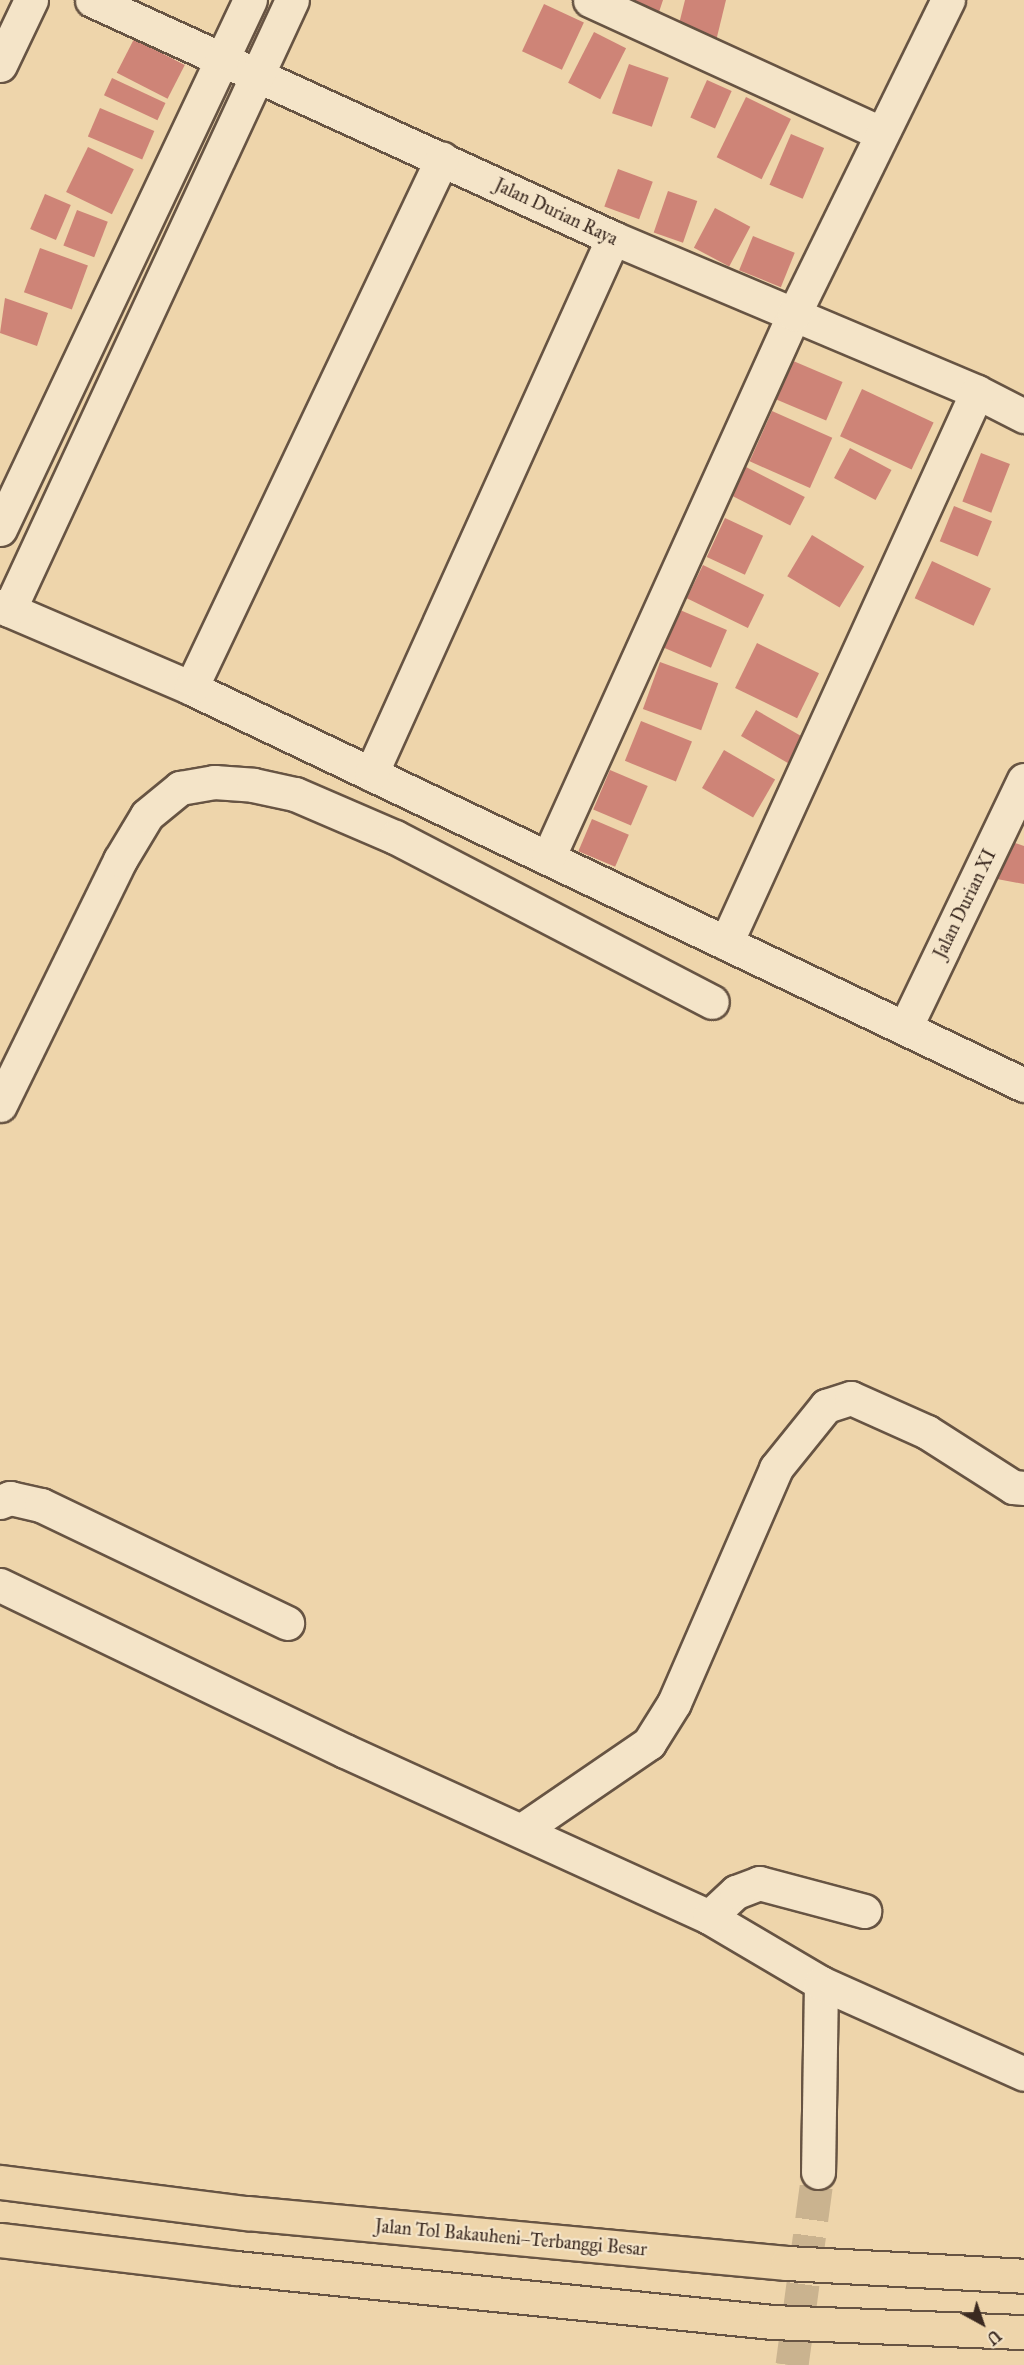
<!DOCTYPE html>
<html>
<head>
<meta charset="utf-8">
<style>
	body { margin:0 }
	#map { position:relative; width:1024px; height:2365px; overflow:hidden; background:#eed5ab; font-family:"IM FELL Great Primer",serif }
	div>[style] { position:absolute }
	.building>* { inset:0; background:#ce8477; transform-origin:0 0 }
	.minor-tunnel>* { height:33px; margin-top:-16.5px; transform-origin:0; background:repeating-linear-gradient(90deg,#cab38f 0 33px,transparent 0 49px) }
	.roads { filter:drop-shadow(2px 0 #675443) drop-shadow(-2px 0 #675443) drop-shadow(0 2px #675443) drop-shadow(0 -2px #675443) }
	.minor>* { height:33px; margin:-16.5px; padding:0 16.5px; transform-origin:16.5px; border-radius:16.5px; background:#f4e4c8 }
	.highway>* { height:33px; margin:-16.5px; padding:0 16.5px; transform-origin:16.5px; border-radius:16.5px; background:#eed5ab }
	span { translate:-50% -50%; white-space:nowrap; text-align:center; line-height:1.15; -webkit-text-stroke:4.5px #f4e4c8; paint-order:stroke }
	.street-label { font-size:18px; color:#3a2920 }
	.north { position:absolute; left:952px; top:2293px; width:60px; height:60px; -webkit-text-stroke:4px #f4e4c8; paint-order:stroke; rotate:140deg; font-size:16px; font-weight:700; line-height:24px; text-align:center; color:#3a2920 }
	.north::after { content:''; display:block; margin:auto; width:21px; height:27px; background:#3a2920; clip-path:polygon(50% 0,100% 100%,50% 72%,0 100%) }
</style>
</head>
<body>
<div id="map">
	<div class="building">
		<i style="clip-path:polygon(616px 0,663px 0,658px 15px)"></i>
		<i style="clip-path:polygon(685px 0,726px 0,716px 41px,677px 32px)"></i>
		<i style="left:544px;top:4px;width:44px;height:52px;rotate:25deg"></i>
		<i style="left:594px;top:32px;width:36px;height:57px;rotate:27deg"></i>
		<i style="left:134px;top:39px;width:57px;height:38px;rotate:27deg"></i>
		<i style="left:629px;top:64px;width:42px;height:52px;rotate:19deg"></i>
		<i style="left:112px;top:78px;width:59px;height:19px;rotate:25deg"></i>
		<i style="left:707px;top:80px;width:27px;height:41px;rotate:24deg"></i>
		<i style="left:746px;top:97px;width:50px;height:67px;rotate:26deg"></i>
		<i style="left:100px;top:108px;width:59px;height:31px;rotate:23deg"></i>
		<i style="left:791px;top:134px;width:36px;height:55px;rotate:23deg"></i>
		<i style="left:88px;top:147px;width:51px;height:50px;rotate:26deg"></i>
		<i style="left:618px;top:169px;width:37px;height:40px;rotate:20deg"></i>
		<i style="left:668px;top:191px;width:31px;height:44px;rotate:19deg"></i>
		<i style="left:45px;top:194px;width:28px;height:38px;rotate:23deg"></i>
		<i style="left:715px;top:208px;width:40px;height:45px;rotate:28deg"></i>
		<i style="left:77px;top:210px;width:33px;height:38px;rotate:21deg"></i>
		<i style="left:753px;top:236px;width:45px;height:37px;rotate:22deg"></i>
		<i style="left:40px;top:248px;width:51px;height:47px;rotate:20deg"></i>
		<i style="clip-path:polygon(5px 298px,48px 313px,37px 346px,0 333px)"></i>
		<i style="left:791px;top:360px;width:56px;height:42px;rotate:23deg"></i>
		<i style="left:862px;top:389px;width:79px;height:52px;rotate:25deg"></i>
		<i style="left:772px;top:411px;width:66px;height:55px;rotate:24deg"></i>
		<i style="left:850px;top:448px;width:47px;height:34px;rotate:28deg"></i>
		<i style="left:981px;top:453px;width:31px;height:52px;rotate:21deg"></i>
		<i style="left:746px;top:467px;width:66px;height:32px;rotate:27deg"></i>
		<i style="left:954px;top:506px;width:41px;height:38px;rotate:22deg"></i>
		<i style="left:725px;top:518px;width:42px;height:43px;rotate:25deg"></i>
		<i style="left:812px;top:535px;width:61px;height:48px;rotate:31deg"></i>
		<i style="left:932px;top:561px;width:65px;height:41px;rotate:25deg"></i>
		<i style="left:703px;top:565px;width:68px;height:37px;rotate:26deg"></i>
		<i style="left:680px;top:610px;width:51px;height:41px;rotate:23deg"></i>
		<i style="left:757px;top:643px;width:69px;height:50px;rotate:26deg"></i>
		<i style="left:660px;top:662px;width:62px;height:50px;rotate:20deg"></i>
		<i style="left:756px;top:710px;width:59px;height:30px;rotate:30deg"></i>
		<i style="left:641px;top:721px;width:55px;height:43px;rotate:22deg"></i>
		<i style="left:724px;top:750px;width:59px;height:44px;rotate:30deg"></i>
		<i style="left:610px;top:770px;width:41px;height:43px;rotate:23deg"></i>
		<i style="left:592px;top:819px;width:40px;height:35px;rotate:23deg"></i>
		<i style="clip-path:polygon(1015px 843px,1024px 846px,1024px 884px,997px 879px)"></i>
	</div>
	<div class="minor-tunnel">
		<i style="left:792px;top:2365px;width:195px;rotate:-82.3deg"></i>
	</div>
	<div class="roads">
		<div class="minor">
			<i style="left:92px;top:0;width:573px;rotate:24.55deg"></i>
			<i style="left:613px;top:238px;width:395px;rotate:22.9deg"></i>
			<i style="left:977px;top:392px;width:53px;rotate:27.1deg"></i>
			<i style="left:590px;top:0;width:320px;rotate:24.6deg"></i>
			<i style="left:0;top:65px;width:72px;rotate:-64.5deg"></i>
			<i style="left:0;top:529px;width:585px;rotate:-64.71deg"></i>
			<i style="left:0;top:606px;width:208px;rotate:23.2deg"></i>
			<i style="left:191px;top:688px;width:923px;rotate:25.48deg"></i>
			<i style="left:9px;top:610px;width:672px;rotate:-65.11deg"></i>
			<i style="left:191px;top:688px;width:586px;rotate:-64.62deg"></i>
			<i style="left:371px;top:774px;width:588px;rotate:-65.7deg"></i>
			<i style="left:548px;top:858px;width:597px;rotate:-65.67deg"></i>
			<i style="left:794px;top:314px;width:350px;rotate:-63.9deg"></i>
			<i style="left:726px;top:943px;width:605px;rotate:-65.51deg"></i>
			<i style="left:905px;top:1028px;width:275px;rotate:-64.4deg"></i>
			<i style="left:0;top:1105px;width:273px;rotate:-63.9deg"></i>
			<i style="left:120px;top:860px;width:52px;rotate:-59deg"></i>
			<i style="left:147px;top:815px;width:43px;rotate:-39.3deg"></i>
			<i style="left:180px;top:788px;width:35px;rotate:-10deg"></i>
			<i style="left:214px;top:782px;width:39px;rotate:4deg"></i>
			<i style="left:253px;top:785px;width:43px;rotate:12.1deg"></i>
			<i style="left:295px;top:794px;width:109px;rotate:23.3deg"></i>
			<i style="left:395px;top:837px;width:357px;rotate:27.5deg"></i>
			<i style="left:0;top:1502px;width:11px;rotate:-22deg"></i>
			<i style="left:10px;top:1498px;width:32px;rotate:13deg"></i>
			<i style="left:41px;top:1505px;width:273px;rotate:25.6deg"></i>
			<i style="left:0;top:1585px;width:383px;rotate:25.7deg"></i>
			<i style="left:345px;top:1751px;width:400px;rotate:24.5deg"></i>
			<i style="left:709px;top:1917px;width:130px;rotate:30.5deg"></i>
			<i style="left:821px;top:1983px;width:189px;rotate:90.9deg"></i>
			<i style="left:522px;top:1830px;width:154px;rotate:-34.4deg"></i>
			<i style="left:649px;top:1743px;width:47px;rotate:-58deg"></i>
			<i style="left:674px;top:1703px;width:256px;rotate:-66.5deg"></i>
			<i style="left:776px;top:1468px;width:80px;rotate:-51.1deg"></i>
			<i style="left:826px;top:1406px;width:26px;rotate:-18deg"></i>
			<i style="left:851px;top:1398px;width:83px;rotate:24.1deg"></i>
			<i style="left:927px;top:1432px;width:102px;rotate:32.6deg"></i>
			<i style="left:1013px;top:1487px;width:11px;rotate:5deg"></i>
			<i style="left:709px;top:1917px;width:37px;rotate:-43deg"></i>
			<i style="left:736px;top:1892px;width:25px;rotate:-21deg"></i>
			<i style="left:759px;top:1883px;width:109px;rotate:14.9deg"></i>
			<i style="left:821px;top:1983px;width:222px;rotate:24.1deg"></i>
		</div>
		<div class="highway">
			<i style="left:0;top:2182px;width:249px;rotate:7.2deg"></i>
			<i style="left:247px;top:2213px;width:542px;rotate:5.29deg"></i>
			<i style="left:787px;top:2263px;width:237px;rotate:3.1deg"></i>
			<i style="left:0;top:2240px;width:238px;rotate:6.8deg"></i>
			<i style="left:236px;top:2268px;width:539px;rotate:5.75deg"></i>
			<i style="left:772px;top:2322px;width:252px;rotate:2.3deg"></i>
		</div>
	</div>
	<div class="street-label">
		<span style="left:556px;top:212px;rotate:25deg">Jalan Durian Raya</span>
		<span style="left:965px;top:904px;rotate:-64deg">Jalan Durian XI</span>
		<span style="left:511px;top:2238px;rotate:5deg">Jalan Tol Bakauheni–Terbanggi Besar</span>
	</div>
	<div class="north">U</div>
</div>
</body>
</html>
